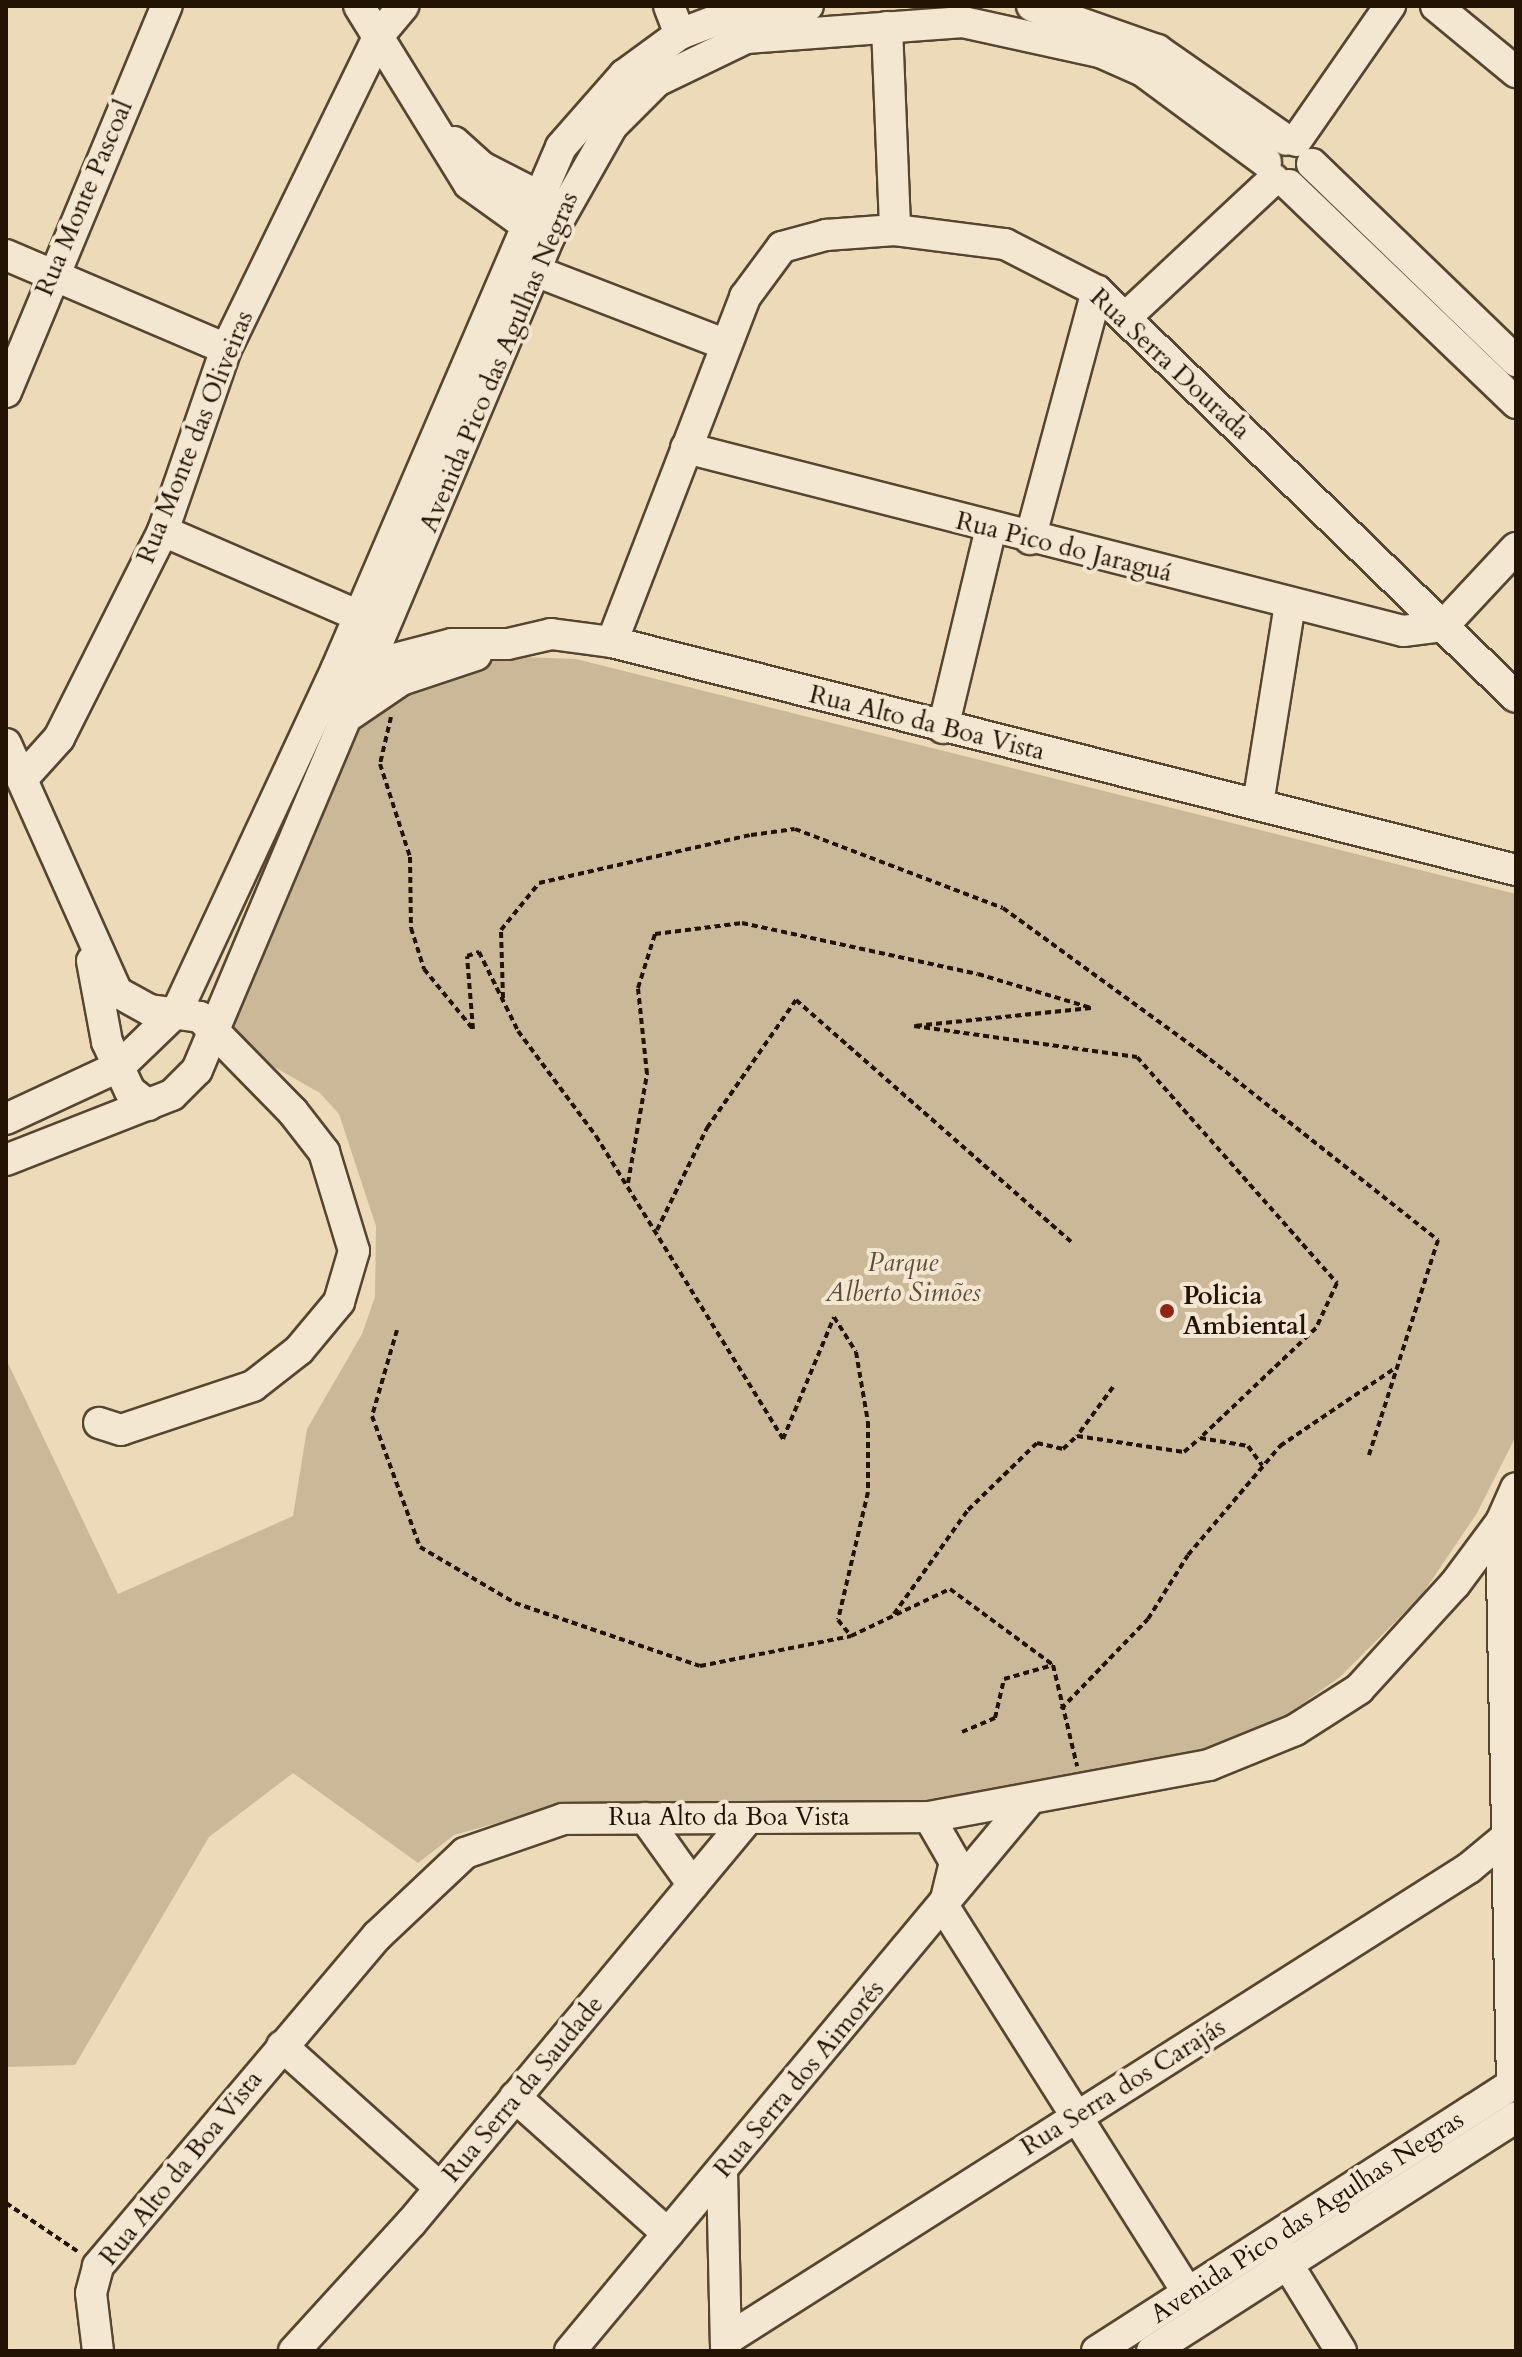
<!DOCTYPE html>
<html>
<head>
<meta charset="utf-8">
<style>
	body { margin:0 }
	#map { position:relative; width:1522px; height:2357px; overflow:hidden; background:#eddab8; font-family:Cardo,serif }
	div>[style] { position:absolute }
	.green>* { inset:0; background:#cbb899 }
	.path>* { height:4px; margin-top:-2px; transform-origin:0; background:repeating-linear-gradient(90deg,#231303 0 6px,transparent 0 10px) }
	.roads { filter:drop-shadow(2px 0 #564530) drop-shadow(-2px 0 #564530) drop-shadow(0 2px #564530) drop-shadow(0 -2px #564530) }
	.minor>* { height:30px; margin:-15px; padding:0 15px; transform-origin:15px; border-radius:15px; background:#f3e7d1 }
	.dots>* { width:22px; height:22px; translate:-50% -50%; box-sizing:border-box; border:4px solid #f3e7d1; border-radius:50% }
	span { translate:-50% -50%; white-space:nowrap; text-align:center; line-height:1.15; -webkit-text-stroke:8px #f3e7d1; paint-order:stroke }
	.street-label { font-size:26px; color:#231303 }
	.park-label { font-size:26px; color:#5e4d38; font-style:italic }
	.poi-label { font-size:26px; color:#231303; font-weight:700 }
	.left { translate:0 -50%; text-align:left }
	.frame { position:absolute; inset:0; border:8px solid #231303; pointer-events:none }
</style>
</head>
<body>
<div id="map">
	<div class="green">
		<i style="clip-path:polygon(522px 657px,576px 659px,1516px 894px,1516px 1436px,1477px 1513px,1421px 1596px,1340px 1677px,1261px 1733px,1217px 1750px,950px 1800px,550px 1808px,454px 1835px,418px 1863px,293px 1773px,209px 1837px,75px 2065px,6px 2067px,6px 1359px,118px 1594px,293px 1516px,307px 1429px,362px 1334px,375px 1297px,376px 1226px,339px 1114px,320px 1093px,241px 1048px,229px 1030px,358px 718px,417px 682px,478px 661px)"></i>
	</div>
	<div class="path">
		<i style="left:391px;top:717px;width:48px;rotate:103.2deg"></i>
		<i style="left:380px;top:764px;width:98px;rotate:72.1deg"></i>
		<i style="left:410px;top:857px;width:71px;rotate:89.2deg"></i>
		<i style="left:411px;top:928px;width:43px;rotate:72.4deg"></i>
		<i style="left:424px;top:969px;width:77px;rotate:50.8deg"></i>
		<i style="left:473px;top:1029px;width:73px;rotate:-94.7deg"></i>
		<i style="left:467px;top:956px;width:13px;rotate:-18deg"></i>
		<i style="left:479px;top:952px;width:88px;rotate:63.7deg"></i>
		<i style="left:518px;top:1031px;width:131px;rotate:53.4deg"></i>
		<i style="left:596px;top:1136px;width:356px;rotate:58.3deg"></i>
		<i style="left:783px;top:1439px;width:132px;rotate:-67.3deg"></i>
		<i style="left:834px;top:1317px;width:41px;rotate:57.8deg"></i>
		<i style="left:856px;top:1352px;width:71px;rotate:80.3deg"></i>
		<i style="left:868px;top:1422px;width:70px;rotate:90deg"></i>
		<i style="left:868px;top:1492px;width:131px;rotate:103.2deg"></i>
		<i style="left:838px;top:1620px;width:21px;rotate:51deg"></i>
		<i style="left:851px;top:1636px;width:110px;rotate:-25.4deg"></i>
		<i style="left:950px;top:1589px;width:128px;rotate:36.4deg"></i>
		<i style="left:1053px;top:1665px;width:104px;rotate:76.6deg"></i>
		<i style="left:503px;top:998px;width:68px;rotate:-91.7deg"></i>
		<i style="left:501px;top:930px;width:60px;rotate:-51deg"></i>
		<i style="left:539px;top:883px;width:217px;rotate:-12.8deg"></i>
		<i style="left:751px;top:835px;width:44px;rotate:-7.8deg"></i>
		<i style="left:795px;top:829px;width:222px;rotate:20.8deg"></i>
		<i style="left:1003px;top:908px;width:246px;rotate:36.1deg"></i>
		<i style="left:1202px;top:1053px;width:301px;rotate:38.4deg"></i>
		<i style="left:1438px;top:1240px;width:226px;rotate:107.8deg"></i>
		<i style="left:628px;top:1183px;width:111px;rotate:-80.1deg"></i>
		<i style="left:647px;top:1074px;width:86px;rotate:-96deg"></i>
		<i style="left:638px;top:988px;width:57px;rotate:-72.5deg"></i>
		<i style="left:655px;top:934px;width:88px;rotate:-7.2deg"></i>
		<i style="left:742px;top:923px;width:241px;rotate:12.2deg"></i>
		<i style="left:978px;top:974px;width:118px;rotate:16.7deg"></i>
		<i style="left:1091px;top:1008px;width:178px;rotate:174.2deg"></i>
		<i style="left:914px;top:1026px;width:225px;rotate:7.9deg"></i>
		<i style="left:1137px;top:1057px;width:302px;rotate:48.5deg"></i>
		<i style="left:1337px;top:1283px;width:50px;rotate:115deg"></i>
		<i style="left:1316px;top:1328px;width:160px;rotate:136.5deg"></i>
		<i style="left:657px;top:1230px;width:114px;rotate:-63.9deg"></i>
		<i style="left:707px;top:1128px;width:156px;rotate:-55.2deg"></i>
		<i style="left:796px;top:1000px;width:368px;rotate:41.3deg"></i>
		<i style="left:397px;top:1330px;width:90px;rotate:106.2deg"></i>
		<i style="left:372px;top:1416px;width:140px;rotate:69.9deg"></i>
		<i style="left:420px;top:1547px;width:110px;rotate:30.5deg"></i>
		<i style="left:515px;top:1603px;width:195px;rotate:18.8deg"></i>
		<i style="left:700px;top:1666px;width:154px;rotate:-11.2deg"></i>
		<i style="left:1113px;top:1387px;width:61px;rotate:126.3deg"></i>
		<i style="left:1077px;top:1436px;width:108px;rotate:8.5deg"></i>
		<i style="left:1184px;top:1452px;width:21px;rotate:-41deg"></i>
		<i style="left:1200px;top:1438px;width:49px;rotate:9.5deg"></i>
		<i style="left:1248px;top:1446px;width:24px;rotate:54deg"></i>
		<i style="left:894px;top:1614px;width:128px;rotate:-54.6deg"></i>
		<i style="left:968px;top:1510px;width:96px;rotate:-44.2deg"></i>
		<i style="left:1037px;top:1443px;width:27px;rotate:13deg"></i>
		<i style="left:1063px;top:1449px;width:19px;rotate:-43deg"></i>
		<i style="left:1061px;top:1709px;width:125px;rotate:-46deg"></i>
		<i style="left:1148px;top:1619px;width:75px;rotate:-58deg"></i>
		<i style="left:1188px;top:1555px;width:143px;rotate:-49.8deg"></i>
		<i style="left:1280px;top:1446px;width:139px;rotate:-34.1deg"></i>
		<i style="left:962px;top:1732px;width:36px;rotate:-23deg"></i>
		<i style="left:995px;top:1718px;width:40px;rotate:-77deg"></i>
		<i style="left:1004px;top:1679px;width:51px;rotate:-15.9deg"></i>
		<i style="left:6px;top:2203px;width:86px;rotate:34.1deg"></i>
	</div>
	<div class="roads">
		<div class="minor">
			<i style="left:359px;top:6px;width:209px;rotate:58.3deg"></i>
			<i style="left:469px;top:184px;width:84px;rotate:35.8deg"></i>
			<i style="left:669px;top:6px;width:30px;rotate:69deg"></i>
			<i style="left:1032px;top:6px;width:133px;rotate:19.4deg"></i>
			<i style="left:1157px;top:50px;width:157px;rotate:34.9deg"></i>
			<i style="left:1436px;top:6px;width:104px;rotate:39.5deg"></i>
			<i style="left:887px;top:27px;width:203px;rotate:87.7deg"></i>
			<i style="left:1296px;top:141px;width:165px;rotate:-55.2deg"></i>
			<i style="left:454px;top:142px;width:38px;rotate:42deg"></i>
			<i style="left:482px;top:167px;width:79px;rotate:27.2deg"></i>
			<i style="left:1312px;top:164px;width:284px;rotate:44deg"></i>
			<i style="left:1289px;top:185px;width:315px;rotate:43.8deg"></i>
			<i style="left:6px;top:255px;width:239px;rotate:23.1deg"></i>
			<i style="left:535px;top:271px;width:203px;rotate:21.1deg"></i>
			<i style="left:1126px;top:317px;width:202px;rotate:-43deg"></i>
			<i style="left:6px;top:392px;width:418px;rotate:-67.4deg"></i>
			<i style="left:686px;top:448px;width:740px;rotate:14.32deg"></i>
			<i style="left:1403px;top:631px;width:40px;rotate:-7.1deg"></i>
			<i style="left:1443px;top:626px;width:107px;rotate:-46.9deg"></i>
			<i style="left:163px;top:531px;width:214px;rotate:23.4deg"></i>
			<i style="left:1030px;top:539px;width:257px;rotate:-74.9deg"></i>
			<i style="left:612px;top:642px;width:370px;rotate:-68.9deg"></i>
			<i style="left:745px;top:297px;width:62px;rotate:-53.5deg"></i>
			<i style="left:782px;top:247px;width:46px;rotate:-15.3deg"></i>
			<i style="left:826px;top:235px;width:69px;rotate:-4.1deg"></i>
			<i style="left:895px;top:230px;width:111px;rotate:7.3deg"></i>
			<i style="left:1005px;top:244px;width:103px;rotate:27.1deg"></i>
			<i style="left:1097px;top:291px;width:583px;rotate:44.1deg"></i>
			<i style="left:360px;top:668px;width:95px;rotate:-14.6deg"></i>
			<i style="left:452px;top:644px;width:56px"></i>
			<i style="left:508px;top:644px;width:44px;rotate:-13.1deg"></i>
			<i style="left:551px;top:634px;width:62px;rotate:7.5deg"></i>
			<i style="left:612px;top:642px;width:932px;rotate:14.16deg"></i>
			<i style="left:351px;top:714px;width:60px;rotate:-34.2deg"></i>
			<i style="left:401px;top:680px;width:79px;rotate:-18.4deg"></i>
			<i style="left:943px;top:728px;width:206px;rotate:-76.5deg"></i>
			<i style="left:6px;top:744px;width:272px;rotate:65.9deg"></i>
			<i style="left:117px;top:992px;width:38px;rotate:29deg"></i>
			<i style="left:150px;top:1010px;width:50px;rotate:8deg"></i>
			<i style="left:200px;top:1017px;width:133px;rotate:45.6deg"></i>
			<i style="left:293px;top:1112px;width:51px;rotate:52.2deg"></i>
			<i style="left:324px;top:1152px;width:103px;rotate:73.1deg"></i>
			<i style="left:354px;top:1251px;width:53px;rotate:106.4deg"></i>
			<i style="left:339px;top:1302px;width:62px;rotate:129.8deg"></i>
			<i style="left:299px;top:1350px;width:58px;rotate:142deg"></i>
			<i style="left:253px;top:1386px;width:139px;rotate:161.6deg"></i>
			<i style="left:121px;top:1430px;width:23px;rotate:-162deg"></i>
			<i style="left:23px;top:778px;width:54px;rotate:-48deg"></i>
			<i style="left:59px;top:738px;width:232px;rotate:-63.3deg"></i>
			<i style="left:163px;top:531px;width:193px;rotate:-70.9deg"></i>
			<i style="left:226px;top:349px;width:349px;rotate:-64deg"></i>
			<i style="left:379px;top:35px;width:38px;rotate:-50deg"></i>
			<i style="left:1258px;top:804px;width:203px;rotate:-80.9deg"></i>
			<i style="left:92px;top:961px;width:82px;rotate:79.5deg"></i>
			<i style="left:107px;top:1042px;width:54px;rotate:64.9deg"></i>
			<i style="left:130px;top:1091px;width:23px;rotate:38deg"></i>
			<i style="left:6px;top:1119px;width:126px;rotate:-24.9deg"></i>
			<i style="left:120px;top:1066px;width:79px;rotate:-44deg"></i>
			<i style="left:177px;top:1011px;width:376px;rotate:-65deg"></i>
			<i style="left:336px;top:670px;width:569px;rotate:-66.72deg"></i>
			<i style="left:561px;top:147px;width:96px;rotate:-48.8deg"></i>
			<i style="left:624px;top:75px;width:69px;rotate:-36.2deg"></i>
			<i style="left:680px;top:34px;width:65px;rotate:-20.7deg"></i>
			<i style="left:741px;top:11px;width:67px;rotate:-4.3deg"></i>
			<i style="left:6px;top:1160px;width:178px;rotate:-21.4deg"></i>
			<i style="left:172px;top:1095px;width:35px;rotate:-45deg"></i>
			<i style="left:197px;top:1070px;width:904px;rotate:-67.09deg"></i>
			<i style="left:549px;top:237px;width:128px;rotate:-60.4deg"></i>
			<i style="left:612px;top:126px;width:64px;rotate:-45deg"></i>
			<i style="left:657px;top:81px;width:99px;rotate:-25.8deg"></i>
			<i style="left:746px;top:38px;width:218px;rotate:-4.2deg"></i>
			<i style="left:963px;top:22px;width:140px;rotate:12.4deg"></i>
			<i style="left:1100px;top:52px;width:47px;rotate:23.8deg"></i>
			<i style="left:1143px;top:71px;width:153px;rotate:36.5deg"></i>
			<i style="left:1501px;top:1522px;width:563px;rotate:88.88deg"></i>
			<i style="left:929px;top:1817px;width:52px;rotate:60deg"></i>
			<i style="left:955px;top:1862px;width:46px;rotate:103.7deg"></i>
			<i style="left:944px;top:1907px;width:457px;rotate:57.7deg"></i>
			<i style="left:645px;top:1818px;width:82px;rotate:54.4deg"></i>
			<i style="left:282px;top:2046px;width:212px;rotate:41.9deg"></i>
			<i style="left:515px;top:2097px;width:205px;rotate:41.8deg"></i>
			<i style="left:722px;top:2171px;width:180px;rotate:88.7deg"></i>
			<i style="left:1277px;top:2247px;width:122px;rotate:58.4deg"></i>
			<i style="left:726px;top:2340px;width:880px;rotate:-32.43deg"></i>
			<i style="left:1469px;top:1868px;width:61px;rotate:-39.7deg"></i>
			<i style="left:98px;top:2351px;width:58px;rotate:-96.9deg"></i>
			<i style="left:91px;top:2293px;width:28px;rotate:-75deg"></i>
			<i style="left:98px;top:2266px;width:432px;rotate:-49.8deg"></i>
			<i style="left:377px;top:1936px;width:121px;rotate:-43.3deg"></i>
			<i style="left:465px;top:1853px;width:104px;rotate:-19.1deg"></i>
			<i style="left:563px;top:1819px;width:366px;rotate:-0.3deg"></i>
			<i style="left:929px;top:1817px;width:285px;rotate:-10.5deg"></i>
			<i style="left:1209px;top:1765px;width:93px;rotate:-22.1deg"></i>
			<i style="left:1295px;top:1730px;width:76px;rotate:-32.6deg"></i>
			<i style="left:1359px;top:1689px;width:142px;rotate:-47.6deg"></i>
			<i style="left:1455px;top:1584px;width:77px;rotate:-53.4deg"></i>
			<i style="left:1501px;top:1522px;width:37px;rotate:-66deg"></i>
			<i style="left:294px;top:2351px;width:173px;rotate:-47.6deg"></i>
			<i style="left:411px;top:2223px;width:522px;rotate:-50.21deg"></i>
			<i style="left:570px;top:2351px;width:712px;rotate:-50.18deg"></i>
			<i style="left:1097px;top:2351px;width:498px;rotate:-32.7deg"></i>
			<i style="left:1152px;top:2351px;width:433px;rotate:-32.7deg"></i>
		</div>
	</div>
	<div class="dots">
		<i style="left:1167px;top:1311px;background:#8f2418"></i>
	</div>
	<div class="street-label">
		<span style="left:84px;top:198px;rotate:-67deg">Rua Monte Pascoal</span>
		<span style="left:499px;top:362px;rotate:-67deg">Avenida Pico das Agulhas Negras</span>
		<span style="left:1170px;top:364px;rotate:43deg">Rua Serra Dourada</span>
		<span style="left:195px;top:437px;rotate:-68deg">Rua Monte das Oliveiras</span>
		<span style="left:1064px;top:547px;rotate:14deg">Rua Pico do Jaraguá</span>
		<span style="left:927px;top:723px;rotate:14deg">Rua Alto da Boa Vista</span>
		<span style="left:729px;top:1817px">Rua Alto da Boa Vista</span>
		<span style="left:799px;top:2079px;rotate:-50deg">Rua Serra dos Aimorés</span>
		<span style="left:1123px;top:2087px;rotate:-32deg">Rua Serra dos Carajás</span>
		<span style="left:523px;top:2089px;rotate:-50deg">Rua Serra da Saudade</span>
		<span style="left:181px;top:2168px;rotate:-51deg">Rua Alto da Boa Vista</span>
		<span style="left:1307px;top:2217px;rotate:-33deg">Avenida Pico das Agulhas Negras</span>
	</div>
	<div class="park-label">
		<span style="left:903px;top:1278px">Parque<br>Alberto Simões</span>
	</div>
	<div class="poi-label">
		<span class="left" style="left:1183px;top:1311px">Policia<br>Ambiental</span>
	</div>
	<div class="frame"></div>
</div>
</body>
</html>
